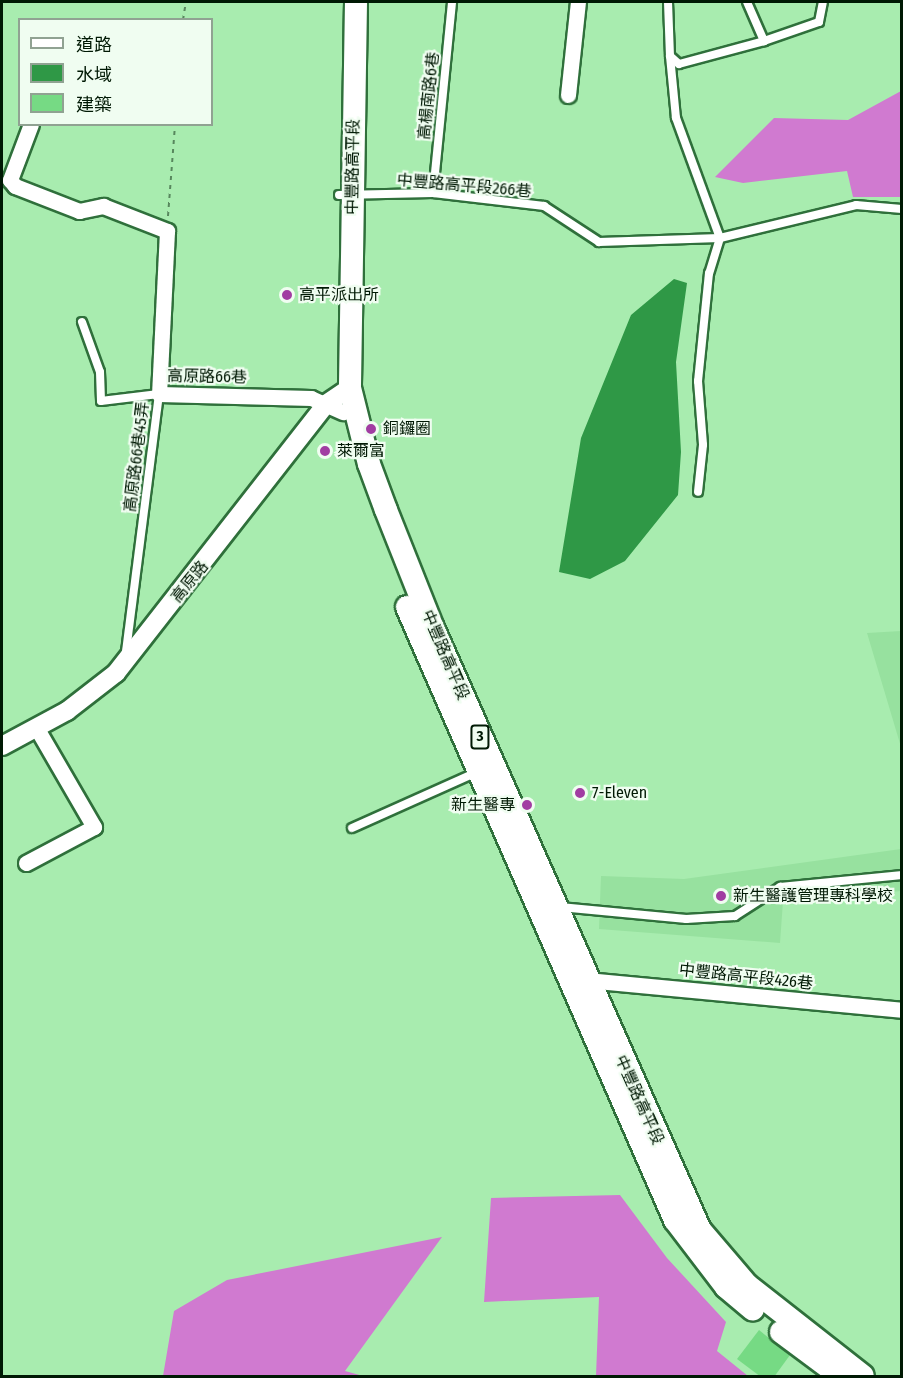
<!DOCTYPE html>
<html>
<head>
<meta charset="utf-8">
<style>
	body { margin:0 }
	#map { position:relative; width:903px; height:1378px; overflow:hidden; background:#a8ecaf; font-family:"Fira Sans Condensed","Noto Sans TC",sans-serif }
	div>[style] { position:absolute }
	.built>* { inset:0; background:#97e19f }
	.forest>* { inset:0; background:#d07ad0 }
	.water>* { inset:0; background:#2f9846 }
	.building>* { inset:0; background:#76da84 }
	.path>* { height:2px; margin-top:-1px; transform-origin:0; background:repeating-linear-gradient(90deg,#57875d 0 4.5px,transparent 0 9px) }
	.roads { filter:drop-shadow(2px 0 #2f703b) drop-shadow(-2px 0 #2f703b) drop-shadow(0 2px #2f703b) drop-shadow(0 -2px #2f703b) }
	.service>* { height:8px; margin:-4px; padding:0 4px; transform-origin:4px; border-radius:4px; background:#fff }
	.minor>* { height:15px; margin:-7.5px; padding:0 7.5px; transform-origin:7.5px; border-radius:7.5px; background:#fff }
	.tertiary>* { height:18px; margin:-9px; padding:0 9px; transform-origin:9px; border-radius:9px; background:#fff }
	.primary>* { height:22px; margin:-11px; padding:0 11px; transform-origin:11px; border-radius:11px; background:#fff }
	.dots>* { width:16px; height:16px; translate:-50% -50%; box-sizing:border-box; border:3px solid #f0fdf1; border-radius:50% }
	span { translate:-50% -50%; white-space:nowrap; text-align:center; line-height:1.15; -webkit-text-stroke:4.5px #f0fdf1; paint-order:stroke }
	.shield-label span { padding:2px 4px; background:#f0fdf1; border:2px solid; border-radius:4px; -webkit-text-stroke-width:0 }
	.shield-label { font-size:15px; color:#001904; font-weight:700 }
	.street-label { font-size:16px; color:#001904 }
	.poi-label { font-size:16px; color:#001904 }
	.left { translate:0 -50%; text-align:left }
	.right { translate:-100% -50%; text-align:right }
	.frame { position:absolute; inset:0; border:3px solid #001904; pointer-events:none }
	.legend { position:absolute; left:18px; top:18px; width:195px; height:108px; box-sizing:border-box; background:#f0fdf1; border:2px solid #90a292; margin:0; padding:8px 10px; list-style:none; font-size:18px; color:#001904 }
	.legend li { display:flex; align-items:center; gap:12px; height:30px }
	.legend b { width:30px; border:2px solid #90a292 }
</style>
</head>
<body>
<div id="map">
	<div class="built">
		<i style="clip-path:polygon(901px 631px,902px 631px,901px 747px,867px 633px)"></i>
		<i style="clip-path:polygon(901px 849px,901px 891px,783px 901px,780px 943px,599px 929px,601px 876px,684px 879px)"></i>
	</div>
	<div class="forest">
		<i style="clip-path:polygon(901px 91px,901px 197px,853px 197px,847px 171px,743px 183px,715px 177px,774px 118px,848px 120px)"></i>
		<i style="clip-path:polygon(620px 1195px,667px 1258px,726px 1322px,717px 1351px,748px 1376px,596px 1376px,599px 1297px,484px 1302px,491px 1198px)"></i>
		<i style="clip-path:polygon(442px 1237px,345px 1371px,363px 1376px,163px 1376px,174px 1311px,227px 1280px)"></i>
	</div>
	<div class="water">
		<i style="clip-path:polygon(674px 279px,687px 283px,676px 362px,681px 452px,678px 495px,625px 561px,590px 579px,559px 572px,581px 438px,631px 315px)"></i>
	</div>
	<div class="building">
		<i style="clip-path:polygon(759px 1330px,790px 1355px,774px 1377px,761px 1377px,737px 1359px)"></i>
	</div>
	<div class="path">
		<i style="left:183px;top:20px;width:18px;rotate:-81deg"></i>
		<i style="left:168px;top:216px;width:92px;rotate:-85.6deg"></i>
	</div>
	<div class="roads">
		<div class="service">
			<i style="left:668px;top:2px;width:54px;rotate:87.9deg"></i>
			<i style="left:670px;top:56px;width:12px;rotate:42deg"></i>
			<i style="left:679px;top:64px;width:88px;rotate:-15.1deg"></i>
			<i style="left:747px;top:2px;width:43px;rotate:66.4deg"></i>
			<i style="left:764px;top:41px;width:58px;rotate:-19.1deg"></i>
			<i style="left:819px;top:22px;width:20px;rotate:-79deg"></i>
			<i style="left:670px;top:56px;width:62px;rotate:84.5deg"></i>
			<i style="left:676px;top:118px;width:128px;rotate:69.9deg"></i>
			<i style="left:720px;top:238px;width:140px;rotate:-13.6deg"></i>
			<i style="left:856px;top:205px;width:46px;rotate:5deg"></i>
			<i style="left:433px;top:193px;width:192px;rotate:-84.3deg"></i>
			<i style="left:339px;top:195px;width:94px;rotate:-1.2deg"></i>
			<i style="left:433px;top:193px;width:112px;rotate:6.7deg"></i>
			<i style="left:544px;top:206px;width:66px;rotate:33.2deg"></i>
			<i style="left:599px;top:242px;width:121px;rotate:-1.9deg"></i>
			<i style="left:720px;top:238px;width:37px;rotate:107deg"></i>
			<i style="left:709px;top:273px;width:109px;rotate:95.8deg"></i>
			<i style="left:698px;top:381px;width:64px;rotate:85.5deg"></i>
			<i style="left:703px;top:445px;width:47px;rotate:96.1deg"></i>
			<i style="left:82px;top:322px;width:53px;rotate:70.2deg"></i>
			<i style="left:100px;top:372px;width:29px;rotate:88deg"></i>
			<i style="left:101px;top:401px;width:58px;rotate:-6.9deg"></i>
			<i style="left:159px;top:394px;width:260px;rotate:97.3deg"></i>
			<i style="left:352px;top:828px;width:137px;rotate:-24.1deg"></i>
			<i style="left:560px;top:907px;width:127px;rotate:5.4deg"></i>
			<i style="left:686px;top:919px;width:49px;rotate:-3.5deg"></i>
			<i style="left:735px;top:916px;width:54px;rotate:-32.8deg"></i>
			<i style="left:780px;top:887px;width:123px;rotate:-5.6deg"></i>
		</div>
		<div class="minor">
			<i style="left:568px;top:95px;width:94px;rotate:-83.9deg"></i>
			<i style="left:31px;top:124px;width:60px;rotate:110.6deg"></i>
			<i style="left:10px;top:180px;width:8px;rotate:50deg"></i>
			<i style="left:15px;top:186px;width:69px;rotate:21.3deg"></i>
			<i style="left:79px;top:211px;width:25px;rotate:-12deg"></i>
			<i style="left:103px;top:206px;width:69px;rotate:21.3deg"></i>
			<i style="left:167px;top:231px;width:163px;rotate:92.8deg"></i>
			<i style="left:159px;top:394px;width:152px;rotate:1.5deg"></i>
			<i style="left:311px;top:398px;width:35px;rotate:24deg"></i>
			<i style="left:26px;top:863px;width:77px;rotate:-27.9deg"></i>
			<i style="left:94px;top:827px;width:116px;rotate:-120.1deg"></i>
			<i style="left:586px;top:980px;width:317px;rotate:5.4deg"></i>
		</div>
		<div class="tertiary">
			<i style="left:2px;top:746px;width:74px;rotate:-28.3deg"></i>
			<i style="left:67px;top:711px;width:62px;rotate:-37.8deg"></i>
			<i style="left:116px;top:673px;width:341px;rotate:-52deg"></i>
			<i style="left:326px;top:404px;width:29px;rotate:-34deg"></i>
		</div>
		<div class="primary">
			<i style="left:356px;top:2px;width:386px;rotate:90.9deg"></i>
			<i style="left:350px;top:388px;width:78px;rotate:76deg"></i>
			<i style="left:369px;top:464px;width:49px;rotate:69.7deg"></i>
			<i style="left:386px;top:510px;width:127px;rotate:68.3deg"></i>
			<i style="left:433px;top:628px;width:659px;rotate:66.08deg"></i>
			<i style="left:700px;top:1230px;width:72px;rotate:49.5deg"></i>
			<i style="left:747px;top:1285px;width:147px;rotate:38.1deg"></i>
			<i style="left:407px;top:607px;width:669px;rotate:66.39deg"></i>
			<i style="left:675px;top:1220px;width:84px;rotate:52.7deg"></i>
			<i style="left:726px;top:1287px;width:35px;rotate:40deg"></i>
			<i style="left:781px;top:1332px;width:74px;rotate:36.7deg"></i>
		</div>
	</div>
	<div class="dots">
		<i style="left:287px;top:295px;background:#a13da2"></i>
		<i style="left:371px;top:429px;background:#a13da2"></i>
		<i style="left:325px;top:451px;background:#a13da2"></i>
		<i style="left:580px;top:793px;background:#a13da2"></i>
		<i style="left:527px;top:805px;background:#a13da2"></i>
		<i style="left:721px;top:896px;background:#a13da2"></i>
	</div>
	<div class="shield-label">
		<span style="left:480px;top:737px">3</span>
	</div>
	<div class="street-label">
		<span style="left:429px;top:96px;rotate:-84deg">高楊南路6巷</span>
		<span style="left:353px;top:167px;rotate:-89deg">中豐路高平段</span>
		<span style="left:464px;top:186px;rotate:5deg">中豐路高平段266巷</span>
		<span style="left:207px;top:377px;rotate:1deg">高原路66巷</span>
		<span style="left:137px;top:457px;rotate:-83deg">高原路66巷45弄</span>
		<span style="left:190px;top:582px;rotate:-51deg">高原路</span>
		<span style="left:445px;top:655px;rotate:67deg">中豐路高平段</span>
		<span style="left:746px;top:977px;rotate:6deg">中豐路高平段426巷</span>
		<span style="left:639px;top:1100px;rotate:66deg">中豐路高平段</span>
	</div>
	<div class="poi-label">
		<span class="left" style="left:299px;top:295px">高平派出所</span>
		<span class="left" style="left:383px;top:429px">銅鑼圈</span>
		<span class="left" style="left:337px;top:451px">萊爾富</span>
		<span class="left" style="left:592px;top:793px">7-Eleven</span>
		<span class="right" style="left:515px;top:805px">新生醫專</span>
		<span class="left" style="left:733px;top:896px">新生醫護管理專科學校</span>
	</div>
	<div class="frame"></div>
	<ul class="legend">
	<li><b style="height:8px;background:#fff"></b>道路</li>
	<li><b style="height:16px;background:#2f9846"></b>水域</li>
	<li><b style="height:16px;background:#76da84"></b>建築</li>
	</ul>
</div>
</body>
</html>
